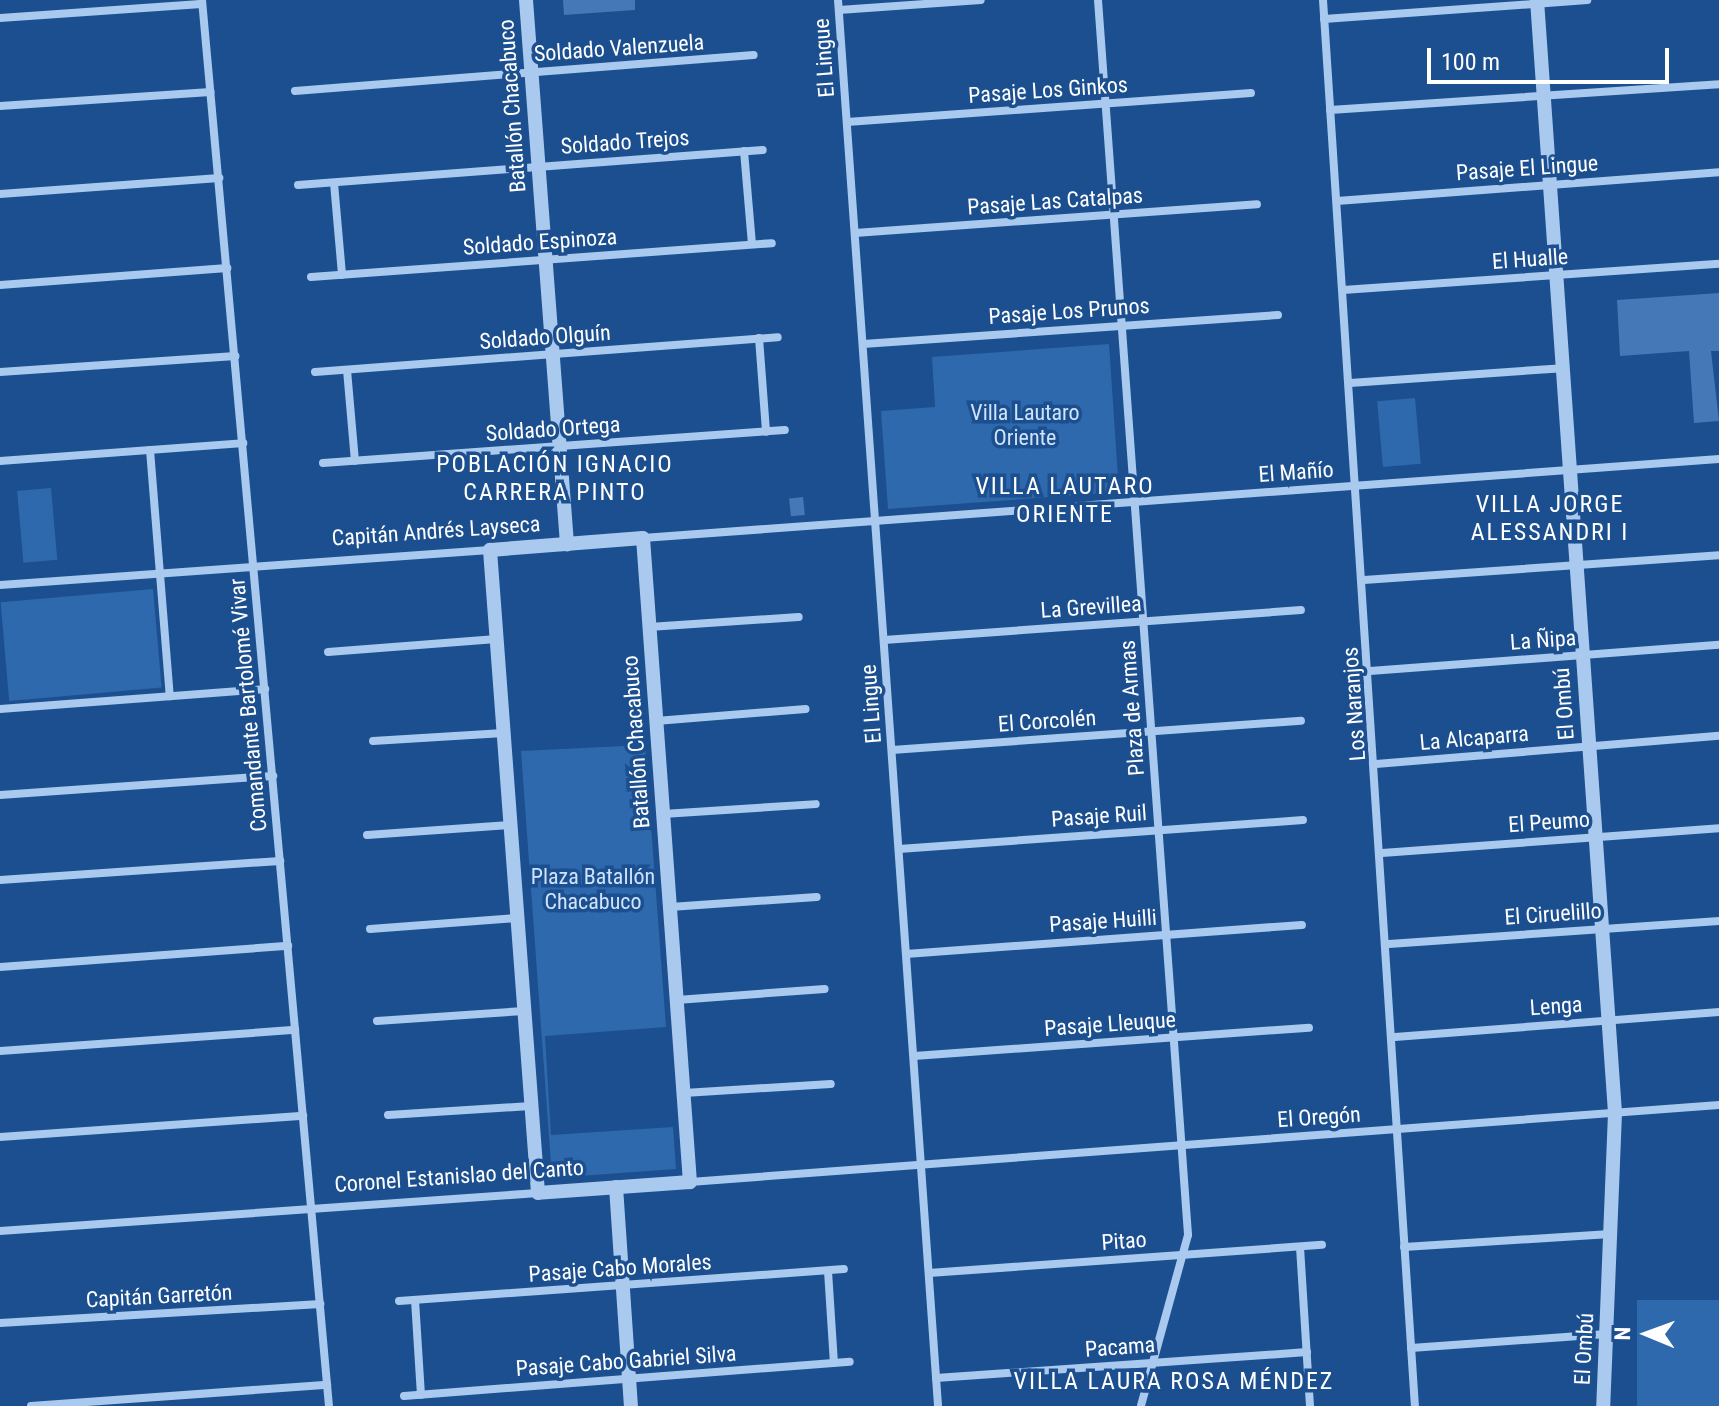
<!DOCTYPE html>
<html>
<head>
<meta charset="utf-8">
<style>
	body { margin:0 }
	#map { position:relative; width:1719px; height:1406px; overflow:hidden; background:#1b4f8f; font-family:"Roboto Condensed",sans-serif }
	div>[style] { position:absolute }
	.green>* { inset:0; background:#2e69ad; transform-origin:0 0 }
	.building>* { inset:0; background:#4478b7; transform-origin:0 0 }
	.minor>* { height:8px; margin:-4px; padding:0 4px; transform-origin:4px; border-radius:4px; background:#a9c9ee }
	.tertiary>* { height:14px; margin:-7px; padding:0 7px; transform-origin:7px; border-radius:7px; background:#a9c9ee }
	span { translate:-50% -50%; white-space:nowrap; text-align:center; line-height:1.15; -webkit-text-stroke:7px #1b4f8f; paint-order:stroke }
	.street-label { font-size:22px; color:#fff }
	.park-label { font-size:22px; color:#cfe3fa }
	.neighbourhood-label { font-size:24px; color:#fff; letter-spacing:2px }
	.north { position:absolute; left:1607px; top:1294px; width:80px; height:80px; -webkit-text-stroke:6px #1b4f8f; paint-order:stroke; rotate:271deg; font-size:22px; font-weight:700; line-height:32px; text-align:center; color:#fff }
	.north::after { content:''; display:block; margin:auto; width:28px; height:36px; background:#fff; clip-path:polygon(50% 0,100% 100%,50% 72%,0 100%) }
	.scale { position:absolute; left:1427px; top:48px; width:242px; height:36px; box-sizing:border-box; border:4px solid #fff; border-top:0; padding-left:10px; font-size:24px; line-height:28px; white-space:nowrap; color:#fff; -webkit-text-stroke:6px #1b4f8f; paint-order:stroke }
</style>
</head>
<body>
<div id="map">
	<div class="green">
		<i style="clip-path:polygon(1109px 344px,1119px 492px,888px 509px,881px 411px,935px 407px,932px 357px)"></i>
		<i style="left:1415px;top:398px;width:66px;height:38px;rotate:85deg"></i>
		<i style="left:51px;top:488px;width:72px;height:34px;rotate:85deg"></i>
		<i style="left:153px;top:589px;width:99px;height:153px;rotate:85deg"></i>
		<i style="clip-path:polygon(645px 745px,666px 1027px,545px 1036px,551px 1135px,673px 1127px,676px 1169px,552px 1178px,521px 751px)"></i>
		<i style="left:1719px;top:1300px;width:106px;height:82px;rotate:90deg"></i>
	</div>
	<div class="building">
		<i style="clip-path:polygon(563px 0,635px 0,635px 10px,564px 15px)"></i>
		<i style="clip-path:polygon(1719px 293px,1719px 351px,1711px 351px,1719px 421px,1694px 423px,1689px 351px,1620px 356px,1617px 300px)"></i>
		<i style="left:803px;top:497px;width:18px;height:14px;rotate:84deg"></i>
	</div>
	<div class="minor">
		<i style="left:202px;top:0;width:1412px;rotate:84.84deg"></i>
		<i style="left:838px;top:0;width:1410px;rotate:85.93deg"></i>
		<i style="left:1098px;top:0;width:1238px;rotate:85.83deg"></i>
		<i style="left:1188px;top:1235px;width:177px;rotate:105.4deg"></i>
		<i style="left:1323px;top:0;width:1409px;rotate:86.26deg"></i>
		<i style="left:839px;top:10px;width:142px;rotate:-4deg"></i>
		<i style="left:0;top:18px;width:202px;rotate:-4deg"></i>
		<i style="left:1324px;top:19px;width:264px;rotate:-4.1deg"></i>
		<i style="left:295px;top:91px;width:460px;rotate:-4.5deg"></i>
		<i style="left:0;top:106px;width:211px;rotate:-3.8deg"></i>
		<i style="left:1330px;top:110px;width:390px;rotate:-3.8deg"></i>
		<i style="left:847px;top:122px;width:405px;rotate:-4.1deg"></i>
		<i style="left:744px;top:151px;width:93px;rotate:85.1deg"></i>
		<i style="left:334px;top:183px;width:92px;rotate:85deg"></i>
		<i style="left:298px;top:185px;width:466px;rotate:-4.3deg"></i>
		<i style="left:0;top:194px;width:220px;rotate:-4.2deg"></i>
		<i style="left:1337px;top:201px;width:383px;rotate:-4.3deg"></i>
		<i style="left:855px;top:233px;width:403px;rotate:-4.1deg"></i>
		<i style="left:311px;top:277px;width:462px;rotate:-4.2deg"></i>
		<i style="left:0;top:285px;width:228px;rotate:-4.3deg"></i>
		<i style="left:1343px;top:290px;width:377px;rotate:-4deg"></i>
		<i style="left:759px;top:338px;width:94px;rotate:85.7deg"></i>
		<i style="left:863px;top:344px;width:416px;rotate:-4deg"></i>
		<i style="left:347px;top:370px;width:91px;rotate:85deg"></i>
		<i style="left:0;top:372px;width:236px;rotate:-3.9deg"></i>
		<i style="left:315px;top:372px;width:464px;rotate:-4.3deg"></i>
		<i style="left:1350px;top:383px;width:213px;rotate:-4deg"></i>
		<i style="left:150px;top:450px;width:247px;rotate:85.4deg"></i>
		<i style="left:0;top:461px;width:244px;rotate:-4.2deg"></i>
		<i style="left:323px;top:463px;width:463px;rotate:-4.1deg"></i>
		<i style="left:643px;top:538px;width:1079px;rotate:-4.2deg"></i>
		<i style="left:1364px;top:580px;width:356px;rotate:-4deg"></i>
		<i style="left:0;top:585px;width:491px;rotate:-4.1deg"></i>
		<i style="left:649px;top:627px;width:150px;rotate:-3.8deg"></i>
		<i style="left:884px;top:640px;width:418px;rotate:-4.1deg"></i>
		<i style="left:328px;top:652px;width:169px;rotate:-4.4deg"></i>
		<i style="left:1370px;top:671px;width:350px;rotate:-4.3deg"></i>
		<i style="left:0;top:709px;width:266px;rotate:-4.3deg"></i>
		<i style="left:656px;top:721px;width:150px;rotate:-4.6deg"></i>
		<i style="left:373px;top:741px;width:131px;rotate:-3.5deg"></i>
		<i style="left:892px;top:750px;width:410px;rotate:-4.1deg"></i>
		<i style="left:1376px;top:764px;width:344px;rotate:-4.7deg"></i>
		<i style="left:0;top:795px;width:274px;rotate:-4deg"></i>
		<i style="left:663px;top:814px;width:153px;rotate:-3.7deg"></i>
		<i style="left:367px;top:835px;width:143px;rotate:-4deg"></i>
		<i style="left:899px;top:849px;width:405px;rotate:-4.1deg"></i>
		<i style="left:1382px;top:853px;width:338px;rotate:-4.2deg"></i>
		<i style="left:0;top:880px;width:281px;rotate:-3.9deg"></i>
		<i style="left:670px;top:907px;width:147px;rotate:-3.9deg"></i>
		<i style="left:370px;top:929px;width:147px;rotate:-4.3deg"></i>
		<i style="left:1389px;top:944px;width:331px;rotate:-4deg"></i>
		<i style="left:906px;top:954px;width:397px;rotate:-4.2deg"></i>
		<i style="left:0;top:967px;width:289px;rotate:-4.2deg"></i>
		<i style="left:677px;top:1000px;width:148px;rotate:-4.3deg"></i>
		<i style="left:377px;top:1021px;width:147px;rotate:-3.9deg"></i>
		<i style="left:1395px;top:1037px;width:325px;rotate:-4.4deg"></i>
		<i style="left:0;top:1051px;width:296px;rotate:-4.1deg"></i>
		<i style="left:914px;top:1056px;width:396px;rotate:-4.1deg"></i>
		<i style="left:684px;top:1093px;width:147px;rotate:-3.5deg"></i>
		<i style="left:388px;top:1115px;width:143px;rotate:-3.6deg"></i>
		<i style="left:0;top:1137px;width:304px;rotate:-4deg"></i>
		<i style="left:690px;top:1182px;width:1032px;rotate:-4.28deg"></i>
		<i style="left:0;top:1231px;width:539px;rotate:-4.04deg"></i>
		<i style="left:1300px;top:1247px;width:159px;rotate:86.4deg"></i>
		<i style="left:1404px;top:1247px;width:207px;rotate:-3.6deg"></i>
		<i style="left:828px;top:1271px;width:92px;rotate:86.3deg"></i>
		<i style="left:929px;top:1273px;width:394px;rotate:-4.1deg"></i>
		<i style="left:415px;top:1300px;width:95px;rotate:86.4deg"></i>
		<i style="left:399px;top:1301px;width:446px;rotate:-4.1deg"></i>
		<i style="left:0;top:1323px;width:321px;rotate:-3.4deg"></i>
		<i style="left:1411px;top:1348px;width:196px;rotate:-4.1deg"></i>
		<i style="left:936px;top:1378px;width:372px;rotate:-4deg"></i>
		<i style="left:404px;top:1396px;width:447px;rotate:-4.4deg"></i>
		<i style="left:31px;top:1406px;width:297px;rotate:-4.1deg"></i>
	</div>
	<div class="tertiary">
		<i style="left:526px;top:0;width:546px;rotate:85.69deg"></i>
		<i style="left:1537px;top:0;width:1116px;rotate:85.99deg"></i>
		<i style="left:1615px;top:1113px;width:293px;rotate:92.3deg"></i>
		<i style="left:643px;top:538px;width:646px;rotate:85.83deg"></i>
		<i style="left:690px;top:1182px;width:152px;rotate:175.9deg"></i>
		<i style="left:538px;top:1193px;width:645px;rotate:-94.27deg"></i>
		<i style="left:490px;top:550px;width:153px;rotate:-4.5deg"></i>
		<i style="left:616px;top:1187px;width:220px;rotate:86.1deg"></i>
	</div>
	<div class="street-label">
		<span style="left:619px;top:48px;rotate:-4deg">Soldado Valenzuela</span>
		<span style="left:824px;top:58px;rotate:-94deg">El Lingue</span>
		<span style="left:1048px;top:90px;rotate:-4deg">Pasaje Los Ginkos</span>
		<span style="left:512px;top:106px;rotate:-94deg">Batallón Chacabuco</span>
		<span style="left:625px;top:142px;rotate:-4deg">Soldado Trejos</span>
		<span style="left:1527px;top:168px;rotate:-4deg">Pasaje El Lingue</span>
		<span style="left:1055px;top:201px;rotate:-4deg">Pasaje Las Catalpas</span>
		<span style="left:540px;top:242px;rotate:-4deg">Soldado Espinoza</span>
		<span style="left:1530px;top:259px;rotate:-4deg">El Hualle</span>
		<span style="left:1069px;top:311px;rotate:-4deg">Pasaje Los Prunos</span>
		<span style="left:545px;top:337px;rotate:-4deg">Soldado Olguín</span>
		<span style="left:553px;top:429px;rotate:-4deg">Soldado Ortega</span>
		<span style="left:1296px;top:472px;rotate:-4deg">El Mañío</span>
		<span style="left:436px;top:531px;rotate:-4deg">Capitán Andrés Layseca</span>
		<span style="left:1091px;top:607px;rotate:-4deg">La Grevillea</span>
		<span style="left:1543px;top:640px;rotate:-4deg">La Ñipa</span>
		<span style="left:871px;top:704px;rotate:-94deg">El Lingue</span>
		<span style="left:1354px;top:704px;rotate:-94deg">Los Naranjos</span>
		<span style="left:1564px;top:704px;rotate:-94deg">El Ombú</span>
		<span style="left:248px;top:705px;rotate:-95deg">Comandante Bartolomé Vivar</span>
		<span style="left:1132px;top:708px;rotate:-94deg">Plaza de Armas</span>
		<span style="left:1047px;top:721px;rotate:-4deg">El Corcolén</span>
		<span style="left:1474px;top:738px;rotate:-5deg">La Alcaparra</span>
		<span style="left:636px;top:742px;rotate:-94deg">Batallón Chacabuco</span>
		<span style="left:1099px;top:816px;rotate:-4deg">Pasaje Ruil</span>
		<span style="left:1549px;top:822px;rotate:-4deg">El Peumo</span>
		<span style="left:1553px;top:914px;rotate:-4deg">El Ciruelillo</span>
		<span style="left:1103px;top:921px;rotate:-4deg">Pasaje Huilli</span>
		<span style="left:1556px;top:1006px;rotate:-4deg">Lenga</span>
		<span style="left:1110px;top:1024px;rotate:-4deg">Pasaje Lleuque</span>
		<span style="left:1319px;top:1117px;rotate:-4deg">El Oregón</span>
		<span style="left:459px;top:1176px;rotate:-4deg">Coronel Estanislao del Canto</span>
		<span style="left:1124px;top:1241px;rotate:-4deg">Pitao</span>
		<span style="left:620px;top:1268px;rotate:-4deg">Pasaje Cabo Morales</span>
		<span style="left:159px;top:1296px;rotate:-3deg">Capitán Garretón</span>
		<span style="left:1120px;top:1347px;rotate:-4deg">Pacama</span>
		<span style="left:1584px;top:1349px;rotate:-87deg">El Ombú</span>
		<span style="left:626px;top:1361px;rotate:-4deg">Pasaje Cabo Gabriel Silva</span>
	</div>
	<div class="park-label">
		<span style="left:1025px;top:425px">Villa Lautaro<br>Oriente</span>
		<span style="left:593px;top:889px">Plaza Batallón<br>Chacabuco</span>
	</div>
	<div class="neighbourhood-label">
		<span style="left:555px;top:479px">POBLACIÓN IGNACIO<br>CARRERA PINTO</span>
		<span style="left:1065px;top:501px">VILLA LAUTARO<br>ORIENTE</span>
		<span style="left:1550px;top:519px">VILLA JORGE<br>ALESSANDRI I</span>
		<span style="left:1174px;top:1382px">VILLA LAURA ROSA MÉNDEZ</span>
	</div>
	<div class="north">N</div>
	<div class="scale">100 m</div>
</div>
</body>
</html>
